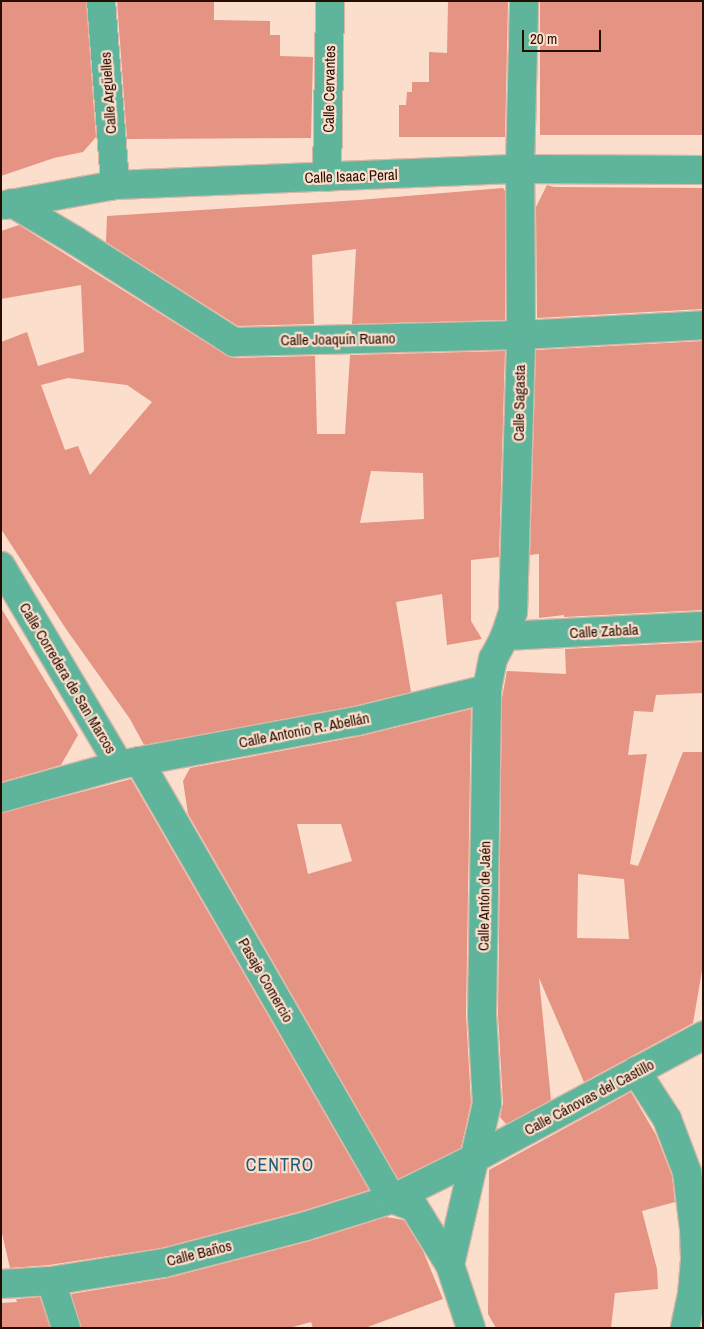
<!DOCTYPE html>
<html>
<head>
<meta charset="utf-8">
<style>
	body { margin:0 }
	#map { position:relative; width:704px; height:1329px; overflow:hidden; background:#fcdecc; font-family:"Archivo Narrow",sans-serif }
	div>[style] { position:absolute }
	.building>* { inset:0; background:#e59382; transform-origin:0 0 }
	.roads { filter:drop-shadow(1px 0 #d5b8a7) drop-shadow(-1px 0 #d5b8a7) drop-shadow(0 1px #d5b8a7) drop-shadow(0 -1px #d5b8a7) }
	.minor>* { height:28px; margin:-14px; padding:0 14px; transform-origin:14px; border-radius:14px; background:#5fb49c }
	span { translate:-50% -50%; white-space:nowrap; text-align:center; line-height:1.15; -webkit-text-stroke:4.5px #fcdecc; paint-order:stroke }
	.street-label { font-size:15px; color:#260d00 }
	.quarter-label { font-size:18px; color:#1a5b79; letter-spacing:1px }
	.frame { position:absolute; inset:0; border:2px solid #260d00; pointer-events:none }
	.scale { position:absolute; left:522px; top:30px; width:79px; height:22px; box-sizing:border-box; border:2px solid #260d00; border-top:0; padding-left:6px; font-size:15px; line-height:18px; white-space:nowrap; color:#260d00; -webkit-text-stroke:4px #fcdecc; paint-order:stroke }
</style>
</head>
<body>
<div id="map">
	<div class="building">
		<i style="clip-path:polygon(1px 1px,86px 1px,96px 137px,83px 152px,54px 158px,1px 176px)"></i>
		<i style="clip-path:polygon(117px 1px,214px 1px,214px 20px,270px 21px,270px 35px,280px 35px,280px 56px,313px 57px,311px 138px,127px 139px)"></i>
		<i style="clip-path:polygon(448px 1px,508px 1px,505px 137px,399px 137px,399px 105px,406px 105px,407px 92px,412px 92px,412px 82px,429px 82px,429px 52px,447px 53px)"></i>
		<i style="left:540px;top:1px;width:163px;height:134px"></i>
		<i style="clip-path:polygon(547px 185px,554px 187px,703px 188px,703px 309px,537px 318px,536px 207px)"></i>
		<i style="clip-path:polygon(503px 188px,505px 191px,505px 320px,352px 324px,356px 249px,312px 255px,314px 324px,238px 326px,106px 242px,107px 216px,359px 200px)"></i>
		<i style="clip-path:polygon(evenodd,19px 225px,226px 355px,234px 358px,315px 356px,317px 434px,345px 434px,350px 355px,505px 351px,499px 557px,471px 560px,471px 621px,482px 639px,447px 645px,442px 594px,396px 602px,411px 692px,354px 706px,144px 745px,130px 719px,66px 629px,1px 529px,1px 342px,27px 332px,38px 366px,84px 352px,81px 285px,1px 299px,1px 231px,19px 225px,68px 378px,127px 385px,152px 402px,90px 475px,78px 446px,65px 450px,41px 385px,68px 378px,19px 225px,371px 471px,423px 473px,424px 519px,360px 523px,371px 471px)"></i>
		<i style="clip-path:polygon(703px 341px,703px 610px,564px 617px,564px 615px,539px 618px,539px 554px,530px 555px,536px 350px)"></i>
		<i style="clip-path:polygon(1px 608px,78px 735px,61px 765px,1px 782px)"></i>
		<i style="clip-path:polygon(evenodd,703px 642px,703px 693px,656px 695px,653px 712px,634px 711px,628px 755px,647px 754px,630px 864px,638px 866px,683px 752px,703px 752px,703px 965px,693px 1023px,584px 1082px,539px 978px,551px 1100px,506px 1124px,500px 1117px,503px 1103px,498px 1015px,502px 698px,507px 671px,566px 674px,565px 649px,703px 642px,578px 874px,624px 879px,629px 939px,577px 938px,578px 874px)"></i>
		<i style="clip-path:polygon(evenodd,471px 709px,466px 1015px,471px 1103px,461px 1148px,398px 1179px,188px 814px,183px 781px,190px 768px,361px 736px,471px 709px,297px 824px,341px 824px,352px 861px,308px 874px,297px 824px)"></i>
		<i style="clip-path:polygon(131px 779px,369px 1190px,302px 1211px,161px 1248px,49px 1265px,10px 1268px,1px 1229px,1px 813px)"></i>
		<i style="clip-path:polygon(631px 1092px,656px 1135px,672px 1176px,675px 1202px,642px 1211px,657px 1269px,658px 1289px,615px 1293px,611px 1328px,496px 1328px,488px 1314px,489px 1170px)"></i>
		<i style="clip-path:polygon(386px 1217px,404px 1220px,423px 1251px,443px 1299px,365px 1328px,313px 1328px,311px 1322px,289px 1328px,81px 1328px,71px 1294px,168px 1278px,310px 1241px)"></i>
		<i style="clip-path:polygon(40px 1297px,50px 1328px,1px 1328px,1px 1303px,17px 1302px,16px 1299px)"></i>
	</div>
	<div class="roads">
		<div class="minor">
			<i style="left:101px;top:1px;width:185px;rotate:85.6deg"></i>
			<i style="left:327px;top:177px;width:176px;rotate:-89deg"></i>
			<i style="left:12px;top:203px;width:74px;rotate:30.7deg"></i>
			<i style="left:76px;top:241px;width:188px;rotate:32.6deg"></i>
			<i style="left:234px;top:342px;width:287px;rotate:-1.4deg"></i>
			<i style="left:521px;top:335px;width:182px;rotate:-3.1deg"></i>
			<i style="left:5px;top:205px;width:112px;rotate:-10.3deg"></i>
			<i style="left:115px;top:185px;width:405px;rotate:-2.3deg"></i>
			<i style="left:520px;top:169px;width:183px;rotate:0.3deg"></i>
			<i style="left:1px;top:566px;width:231px;rotate:59.3deg"></i>
			<i style="left:505px;top:636px;width:198px;rotate:-2.9deg"></i>
			<i style="left:139px;top:761px;width:506px;rotate:59.99deg"></i>
			<i style="left:1px;top:798px;width:123px;rotate:-15.6deg"></i>
			<i style="left:119px;top:765px;width:242px;rotate:-10.5deg"></i>
			<i style="left:357px;top:721px;width:134px;rotate:-13.8deg"></i>
			<i style="left:636px;top:1071px;width:57px;rotate:57.1deg"></i>
			<i style="left:667px;top:1119px;width:57px;rotate:69.3deg"></i>
			<i style="left:687px;top:1172px;width:57px;rotate:83deg"></i>
			<i style="left:694px;top:1229px;width:31px;rotate:88deg"></i>
			<i style="left:695px;top:1260px;width:34px;rotate:95deg"></i>
			<i style="left:692px;top:1294px;width:35px;rotate:102deg"></i>
			<i style="left:392px;top:1199px;width:23px;rotate:20deg"></i>
			<i style="left:414px;top:1207px;width:68px;rotate:58.2deg"></i>
			<i style="left:450px;top:1265px;width:66px;rotate:71.6deg"></i>
			<i style="left:450px;top:1265px;width:165px;rotate:-77.1deg"></i>
			<i style="left:487px;top:1104px;width:89px;rotate:-93.2deg"></i>
			<i style="left:482px;top:1015px;width:326px;rotate:-89.1deg"></i>
			<i style="left:487px;top:689px;width:31px;rotate:-79deg"></i>
			<i style="left:493px;top:659px;width:26px;rotate:-62deg"></i>
			<i style="left:505px;top:636px;width:25px;rotate:-72deg"></i>
			<i style="left:513px;top:612px;width:277px;rotate:-88.3deg"></i>
			<i style="left:521px;top:335px;width:166px;rotate:-90.3deg"></i>
			<i style="left:520px;top:169px;width:168px;rotate:-88.6deg"></i>
			<i style="left:51px;top:1281px;width:49px;rotate:72.3deg"></i>
			<i style="left:1px;top:1284px;width:50px;rotate:-3.4deg"></i>
			<i style="left:51px;top:1281px;width:114px;rotate:-9.1deg"></i>
			<i style="left:164px;top:1263px;width:147px;rotate:-14.6deg"></i>
			<i style="left:306px;top:1226px;width:90px;rotate:-17.4deg"></i>
			<i style="left:392px;top:1199px;width:93px;rotate:-26.3deg"></i>
			<i style="left:475px;top:1158px;width:259px;rotate:-28.2deg"></i>
		</div>
	</div>
	<div class="street-label">
		<span style="left:329px;top:89px;rotate:-89deg">Calle Cervantes</span>
		<span style="left:108px;top:93px;rotate:-94deg">Calle Argüelles</span>
		<span style="left:351px;top:176px;rotate:-2deg">Calle Isaac Peral</span>
		<span style="left:338px;top:339px;rotate:-1deg">Calle Joaquín Ruano</span>
		<span style="left:519px;top:403px;rotate:-89deg">Calle Sagasta</span>
		<span style="left:604px;top:631px;rotate:-3deg">Calle Zabala</span>
		<span style="left:68px;top:678px;rotate:59deg">Calle Corredera de San Marcos</span>
		<span style="left:304px;top:730px;rotate:-11deg">Calle Antonio R. Abellán</span>
		<span style="left:484px;top:896px;rotate:-89deg">Calle Antón de Jaén</span>
		<span style="left:266px;top:980px;rotate:60deg">Pasaje Comercio</span>
		<span style="left:589px;top:1097px;rotate:-28deg">Calle Cánovas del Castillo</span>
		<span style="left:199px;top:1253px;rotate:-14deg">Calle Baños</span>
	</div>
	<div class="quarter-label">
		<span style="left:280px;top:1165px">CENTRO</span>
	</div>
	<div class="frame"></div>
	<div class="scale">20 m</div>
</div>
</body>
</html>
